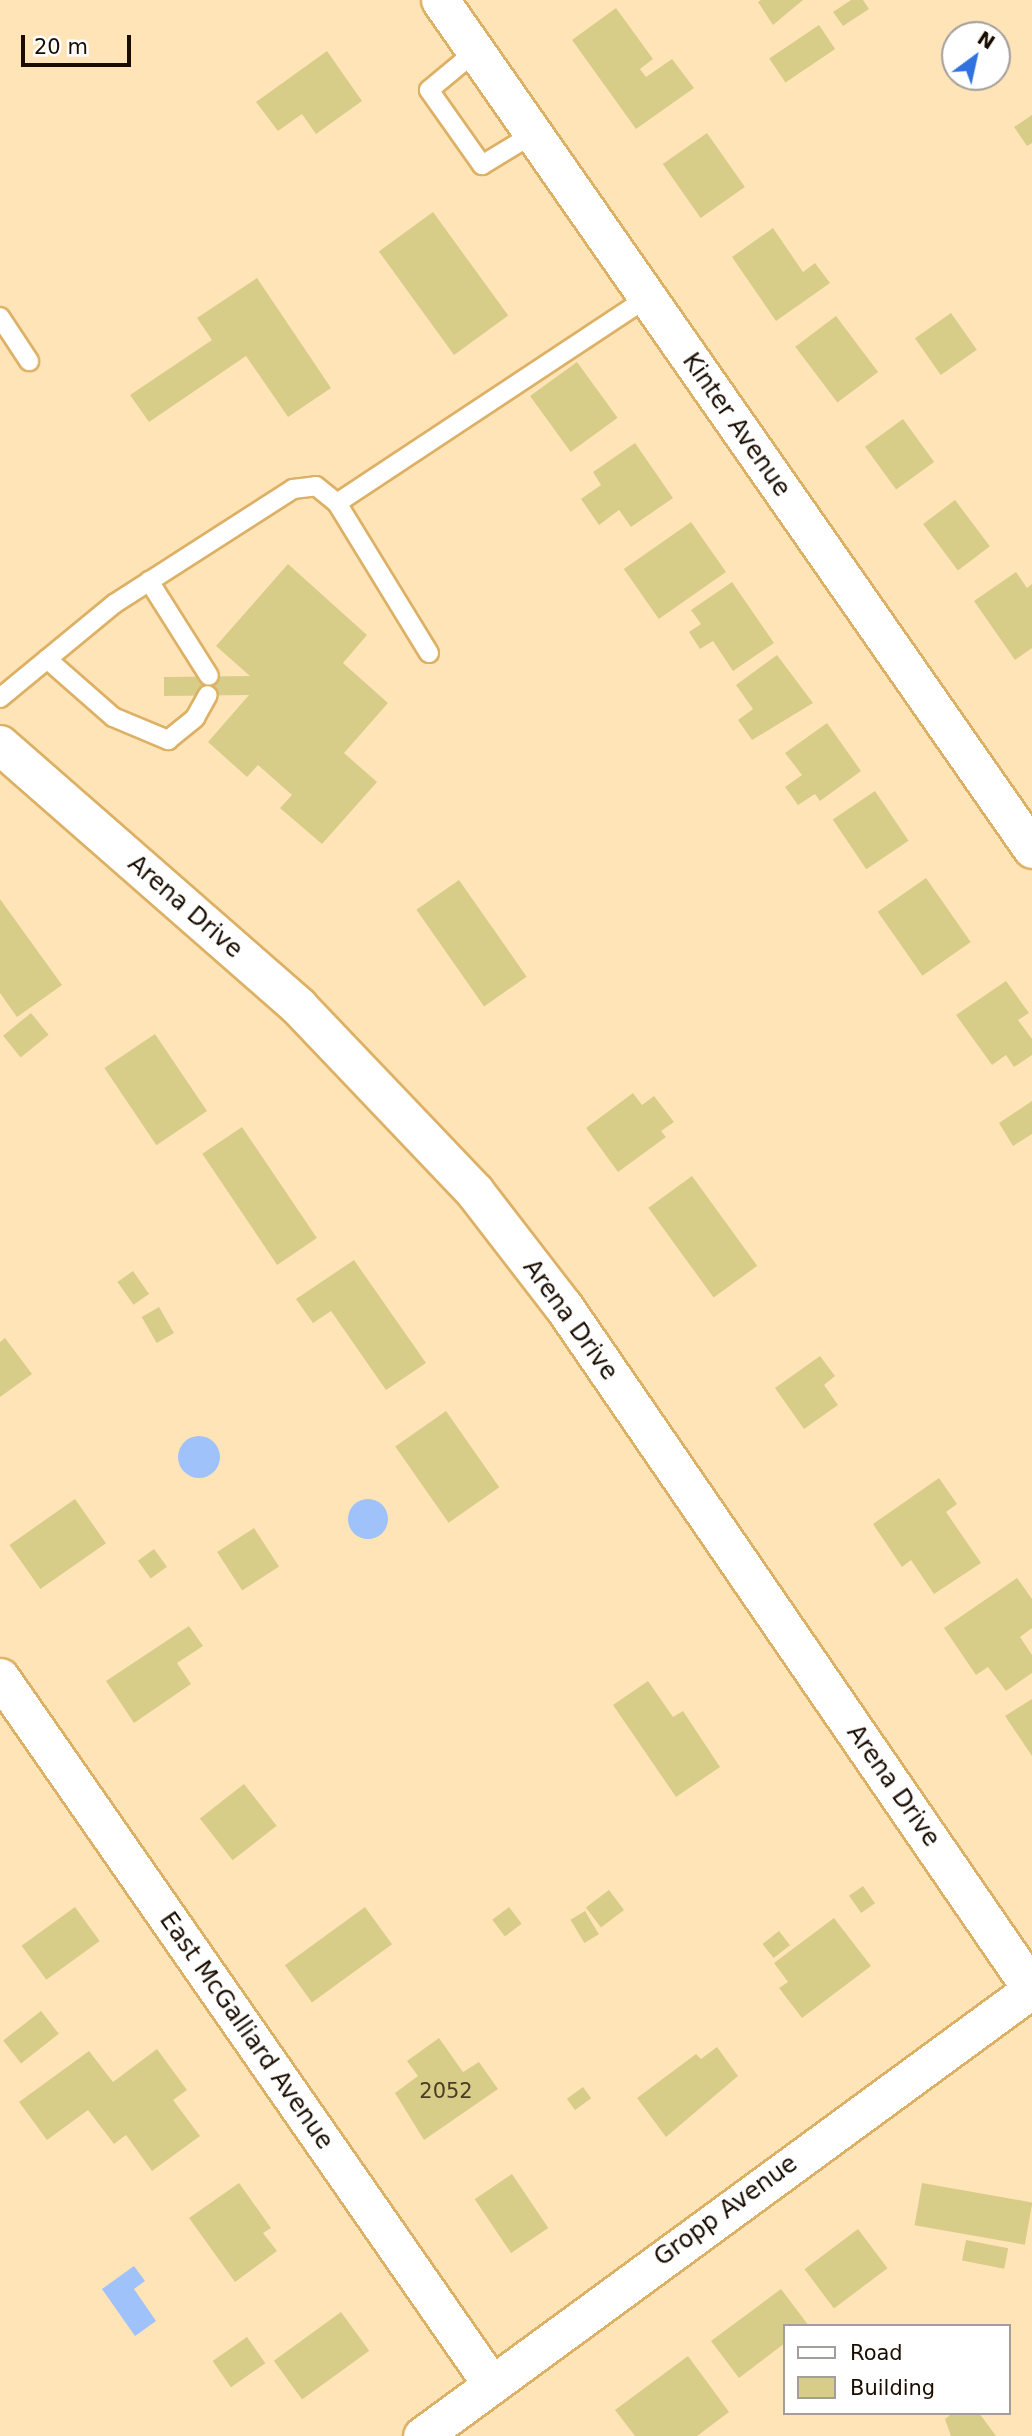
<!DOCTYPE html>
<html>
<head>
<meta charset="utf-8">
<style>
	body { margin:0 }
	#map { position:relative; width:1032px; height:2436px; overflow:hidden; background:#ffe4b8; font-family:"DejaVu Sans",sans-serif }
	div>[style] { position:absolute }
	.water>* { inset:0; background:#9fc2fb }
	.round { border-radius:50% }
	.building>* { inset:0; background:#d8cd88; transform-origin:0 0 }
	.roads { filter:drop-shadow(2px 0 #ddb165) drop-shadow(-2px 0 #ddb165) drop-shadow(0 2px #ddb165) drop-shadow(0 -2px #ddb165) }
	.service>* { height:18px; margin:-9px; padding:0 9px; transform-origin:9px; border-radius:9px; background:#fff }
	.minor>* { height:37px; margin:-18.5px; padding:0 18.5px; transform-origin:18.5px; border-radius:18.5px; background:#fff }
	.secondary>* { height:38px; margin:-19px; padding:0 19px; transform-origin:19px; border-radius:19px; background:#fff }
	span { translate:-50% -50%; white-space:nowrap; text-align:center; line-height:1.15; -webkit-text-stroke:6px #fff; paint-order:stroke }
	.number-label { font-size:21px; color:#4a3d22 }
	.number-label span { -webkit-text-stroke-width:0 }
	.street-label { font-size:24px; color:#1a0d00 }
	.legend { position:absolute; left:783px; top:2324px; width:228px; height:91px; box-sizing:border-box; background:#fff; border:2px solid #a39e99; margin:0; padding:9px 12px; list-style:none; font-size:21px; color:#1a0d00 }
	.legend li { display:flex; align-items:center; gap:14px; height:35px }
	.legend b { width:35px; border:2px solid #a39e99 }
	.north { position:absolute; left:941px; top:21px; width:70px; height:70px; box-sizing:border-box; background:#fff; border:2px solid #a39e99; border-radius:50%; rotate:33deg; font-size:19px; font-weight:700; line-height:28px; text-align:center; color:#1a0d00 }
	.north::after { content:''; display:block; margin:auto; width:24px; height:32px; background:#3072df; clip-path:polygon(50% 0,100% 100%,50% 72%,0 100%) }
	.scale { position:absolute; left:21px; top:35px; width:110px; height:32px; box-sizing:border-box; border:4px solid #1a0d00; border-top:0; padding-left:9px; font-size:21px; line-height:24px; white-space:nowrap; color:#1a0d00; -webkit-text-stroke:5px #fff; paint-order:stroke }
</style>
</head>
<body>
<div id="map">
	<div class="water">
		<i class="round" style="left:178px;top:1436px;width:42px;height:42px"></i>
		<i class="round" style="left:348px;top:1499px;width:40px;height:40px"></i>
		<i style="clip-path:polygon(134px 2266px,145px 2281px,134px 2289px,156px 2321px,135px 2336px,102px 2289px)"></i>
	</div>
	<div class="building">
		<i style="clip-path:polygon(803px 0,773px 25px,758px 2px,761px 0)"></i>
		<i style="clip-path:polygon(851px 0,863px 0,869px 9px,843px 26px,833px 12px)"></i>
		<i style="clip-path:polygon(616px 8px,653px 59px,640px 69px,646px 77px,672px 59px,694px 88px,636px 129px,572px 40px)"></i>
		<i style="left:819px;top:25px;width:29px;height:60px;rotate:56deg"></i>
		<i style="clip-path:polygon(327px 51px,362px 101px,316px 134px,302px 114px,278px 131px,256px 102px)"></i>
		<i style="clip-path:polygon(1032px 115px,1032px 143px,1027px 146px,1014px 127px)"></i>
		<i style="left:707px;top:133px;width:66px;height:54px;rotate:55deg"></i>
		<i style="left:433px;top:212px;width:128px;height:67px;rotate:54deg"></i>
		<i style="clip-path:polygon(773px 228px,803px 272px,815px 263px,830px 283px,776px 321px,732px 257px)"></i>
		<i style="clip-path:polygon(257px 278px,331px 388px,288px 417px,246px 356px,149px 422px,130px 395px,212px 340px,197px 318px)"></i>
		<i style="left:951px;top:313px;width:45px;height:44px;rotate:55deg"></i>
		<i style="left:836px;top:316px;width:70px;height:51px;rotate:53deg"></i>
		<i style="left:577px;top:362px;width:69px;height:58px;rotate:54deg"></i>
		<i style="left:903px;top:419px;width:53px;height:47px;rotate:54deg"></i>
		<i style="clip-path:polygon(635px 443px,673px 498px,631px 527px,619px 510px,599px 525px,581px 499px,601px 485px,593px 472px)"></i>
		<i style="left:955px;top:500px;width:58px;height:40px;rotate:53deg"></i>
		<i style="left:691px;top:522px;width:61px;height:82px;rotate:55deg"></i>
		<i style="clip-path:polygon(288px 564px,367px 635px,343px 663px,388px 703px,344px 753px,377px 782px,322px 844px,280px 808px,292px 795px,258px 765px,247px 777px,208px 742px,249px 695px,164px 696px,164px 677px,250px 676px,216px 646px)"></i>
		<i style="clip-path:polygon(1016px 572px,1027px 588px,1032px 584px,1032px 648px,1015px 660px,974px 601px)"></i>
		<i style="clip-path:polygon(732px 582px,774px 643px,733px 671px,713px 641px,700px 649px,689px 632px,701px 624px,691px 610px)"></i>
		<i style="clip-path:polygon(777px 655px,813px 703px,752px 740px,738px 720px,753px 709px,736px 685px)"></i>
		<i style="clip-path:polygon(827px 723px,861px 771px,820px 801px,815px 794px,798px 805px,785px 787px,802px 775px,785px 753px)"></i>
		<i style="left:875px;top:791px;width:60px;height:51px;rotate:56deg"></i>
		<i style="left:926px;top:878px;width:78px;height:59px;rotate:55deg"></i>
		<i style="left:459px;top:880px;width:118px;height:52px;rotate:55deg"></i>
		<i style="clip-path:polygon(0 899px,62px 985px,17px 1017px,0 993px)"></i>
		<i style="clip-path:polygon(1006px 981px,1029px 1013px,1018px 1020px,1032px 1039px,1032px 1055px,1014px 1067px,1006px 1055px,992px 1065px,956px 1015px)"></i>
		<i style="left:31px;top:1013px;width:28px;height:36px;rotate:51deg"></i>
		<i style="left:155px;top:1034px;width:93px;height:61px;rotate:56deg"></i>
		<i style="clip-path:polygon(633px 1093px,642px 1105px,654px 1096px,674px 1122px,661px 1131px,666px 1137px,618px 1172px,586px 1128px)"></i>
		<i style="clip-path:polygon(1032px 1101px,1032px 1134px,1013px 1146px,999px 1123px)"></i>
		<i style="left:242px;top:1127px;width:134px;height:48px;rotate:56deg"></i>
		<i style="left:692px;top:1176px;width:111px;height:54px;rotate:54deg"></i>
		<i style="clip-path:polygon(354px 1260px,426px 1363px,386px 1390px,331px 1311px,313px 1323px,296px 1299px)"></i>
		<i style="left:133px;top:1271px;width:28px;height:19px;rotate:55deg"></i>
		<i style="left:159px;top:1307px;width:30px;height:20px;rotate:60deg"></i>
		<i style="clip-path:polygon(5px 1338px,32px 1374px,0 1397px,0 1342px)"></i>
		<i style="clip-path:polygon(820px 1356px,835px 1376px,824px 1385px,838px 1405px,804px 1429px,775px 1388px)"></i>
		<i style="left:446px;top:1411px;width:93px;height:62px;rotate:55deg"></i>
		<i style="clip-path:polygon(939px 1478px,957px 1504px,946px 1512px,981px 1563px,934px 1594px,911px 1560px,902px 1567px,873px 1524px)"></i>
		<i style="left:75px;top:1499px;width:54px;height:80px;rotate:55deg"></i>
		<i style="left:254px;top:1528px;width:46px;height:44px;rotate:57deg"></i>
		<i style="left:154px;top:1549px;width:22px;height:20px;rotate:54deg"></i>
		<i style="clip-path:polygon(1017px 1578px,1032px 1599px,1032px 1628px,1020px 1637px,1032px 1655px,1032px 1673px,1006px 1691px,988px 1667px,976px 1675px,944px 1628px)"></i>
		<i style="clip-path:polygon(189px 1626px,203px 1646px,177px 1663px,191px 1684px,134px 1723px,106px 1681px)"></i>
		<i style="clip-path:polygon(648px 1681px,673px 1717px,683px 1711px,720px 1767px,676px 1797px,613px 1705px)"></i>
		<i style="clip-path:polygon(1032px 1699px,1032px 1756px,1005px 1716px)"></i>
		<i style="left:244px;top:1784px;width:53px;height:56px;rotate:52deg"></i>
		<i style="left:863px;top:1886px;width:21px;height:17px;rotate:55deg"></i>
		<i style="left:609px;top:1890px;width:25px;height:29px;rotate:53deg"></i>
		<i style="left:75px;top:1907px;width:42px;height:66px;rotate:54deg"></i>
		<i style="left:365px;top:1907px;width:46px;height:99px;rotate:54deg"></i>
		<i style="left:509px;top:1907px;width:21px;height:21px;rotate:53deg"></i>
		<i style="left:585px;top:1911px;width:27px;height:17px;rotate:59deg"></i>
		<i style="clip-path:polygon(834px 1918px,871px 1966px,802px 2018px,779px 1988px,788px 1982px,774px 1963px)"></i>
		<i style="left:779px;top:1931px;width:18px;height:21px;rotate:52deg"></i>
		<i style="left:41px;top:2011px;width:29px;height:48px;rotate:52deg"></i>
		<i style="clip-path:polygon(439px 2038px,463px 2072px,479px 2062px,498px 2089px,424px 2140px,395px 2093px,418px 2076px,407px 2061px)"></i>
		<i style="clip-path:polygon(717px 2047px,738px 2076px,666px 2137px,637px 2098px,696px 2054px,701px 2059px)"></i>
		<i style="clip-path:polygon(157px 2049px,187px 2090px,173px 2100px,200px 2136px,152px 2171px,126px 2135px,114px 2144px,88px 2110px,47px 2140px,19px 2102px,89px 2051px,113px 2082px)"></i>
		<i style="left:583px;top:2087px;width:14px;height:20px;rotate:54deg"></i>
		<i style="left:512px;top:2174px;width:65px;height:45px;rotate:56deg"></i>
		<i style="clip-path:polygon(239px 2183px,271px 2228px,263px 2233px,277px 2251px,235px 2282px,189px 2218px)"></i>
		<i style="left:922px;top:2183px;width:112px;height:43px;rotate:10deg"></i>
		<i style="left:858px;top:2229px;width:49px;height:67px;rotate:53deg"></i>
		<i style="left:966px;top:2240px;width:43px;height:21px;rotate:11deg"></i>
		<i style="clip-path:polygon(781px 2289px,809px 2326px,785px 2326px,785px 2343px,739px 2378px,711px 2341px)"></i>
		<i style="left:341px;top:2312px;width:48px;height:83px;rotate:54deg"></i>
		<i style="left:247px;top:2337px;width:32px;height:42px;rotate:55deg"></i>
		<i style="clip-path:polygon(688px 2356px,729px 2412px,697px 2436px,635px 2436px,615px 2410px)"></i>
		<i style="clip-path:polygon(953px 2413px,979px 2413px,996px 2436px,951px 2436px,945px 2419px)"></i>
	</div>
	<div class="roads">
		<div class="service">
			<i style="left:476px;top:51px;width:61px;rotate:140.3deg"></i>
			<i style="left:429px;top:90px;width:92px;rotate:54.8deg"></i>
			<i style="left:482px;top:165px;width:60px;rotate:-31.3deg"></i>
			<i style="left:0;top:317px;width:53px;rotate:56.6deg"></i>
			<i style="left:337px;top:503px;width:372px;rotate:-33.5deg"></i>
			<i style="left:149px;top:581px;width:112px;rotate:57.7deg"></i>
			<i style="left:47px;top:659px;width:88px;rotate:41.3deg"></i>
			<i style="left:113px;top:717px;width:60px;rotate:22.7deg"></i>
			<i style="left:168px;top:740px;width:35px;rotate:-39deg"></i>
			<i style="left:195px;top:718px;width:26px;rotate:-61deg"></i>
			<i style="left:0;top:698px;width:148px;rotate:-39.5deg"></i>
			<i style="left:114px;top:604px;width:213px;rotate:-32.7deg"></i>
			<i style="left:293px;top:489px;width:23px;rotate:-7deg"></i>
			<i style="left:316px;top:486px;width:27px;rotate:39deg"></i>
			<i style="left:337px;top:503px;width:176px;rotate:58.5deg"></i>
		</div>
		<div class="minor">
			<i style="left:440px;top:0;width:1035px;rotate:55.11deg"></i>
			<i style="left:0;top:1677px;width:862px;rotate:55.2deg"></i>
			<i style="left:422px;top:2436px;width:756px;rotate:-36.23deg"></i>
		</div>
		<div class="secondary">
			<i style="left:0;top:745px;width:398px;rotate:41.2deg"></i>
			<i style="left:299px;top:1007px;width:255px;rotate:46.4deg"></i>
			<i style="left:475px;top:1192px;width:145px;rotate:52.3deg"></i>
			<i style="left:564px;top:1307px;width:827px;rotate:55.54deg"></i>
		</div>
	</div>
	<div class="number-label">
		<span style="left:446px;top:2091px">2052</span>
	</div>
	<div class="street-label">
		<span style="left:736px;top:425px;rotate:55deg">Kinter Avenue</span>
		<span style="left:185px;top:907px;rotate:41deg">Arena Drive</span>
		<span style="left:570px;top:1320px;rotate:54deg">Arena Drive</span>
		<span style="left:893px;top:1786px;rotate:55deg">Arena Drive</span>
		<span style="left:246px;top:2031px;rotate:55deg">East McGalliard Avenue</span>
		<span style="left:726px;top:2211px;rotate:-36deg">Gropp Avenue</span>
	</div>
	<ul class="legend">
	<li><b style="height:9px;background:#fff"></b>Road</li>
	<li><b style="height:19px;background:#d8cd88"></b>Building</li>
	</ul>
	<div class="north">N</div>
	<div class="scale">20 m</div>
</div>
</body>
</html>
